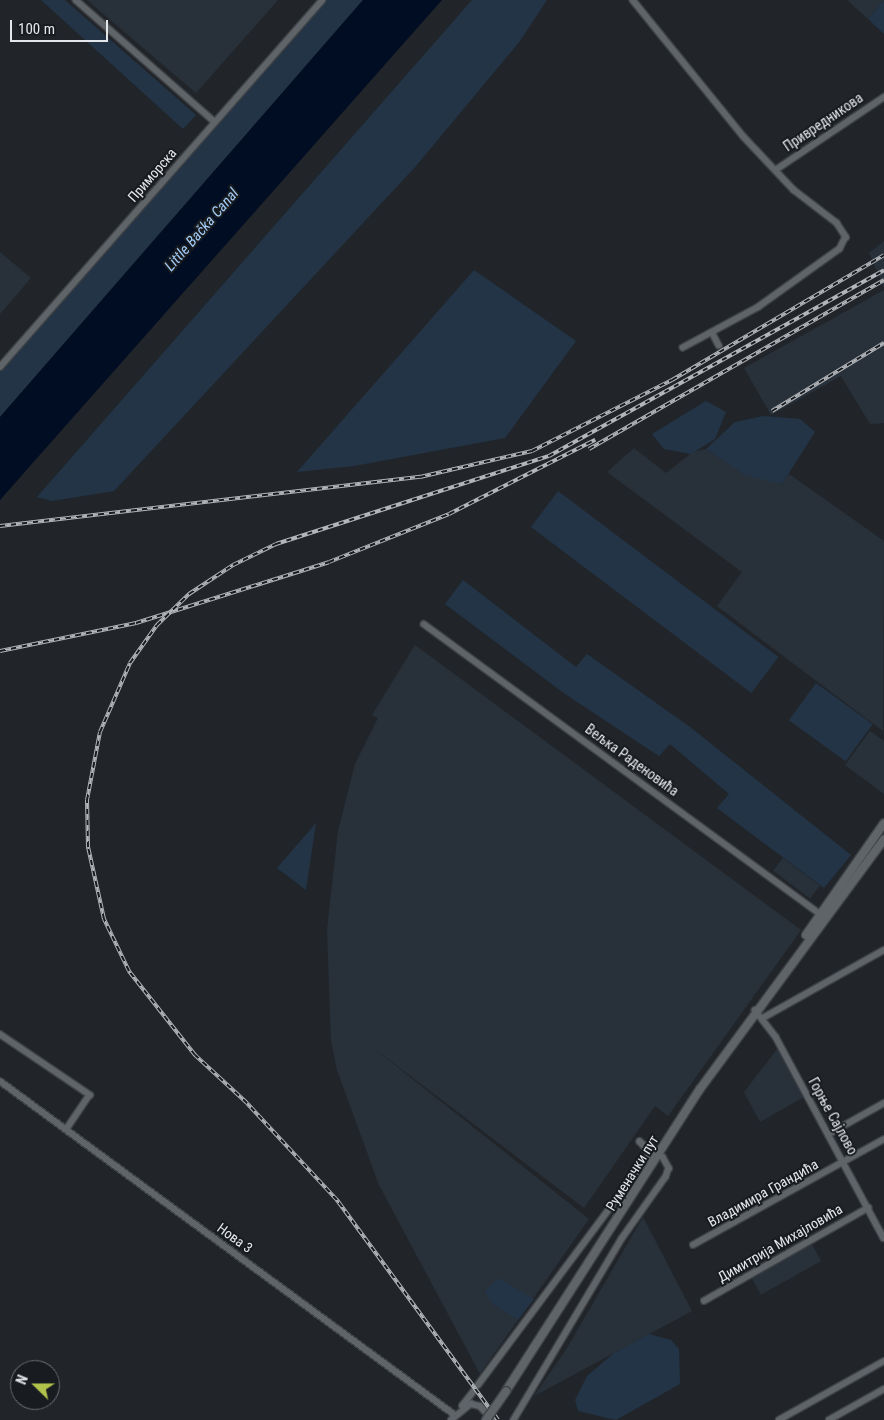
<!DOCTYPE html>
<html>
<head>
<meta charset="utf-8">
<style>
	body { margin:0 }
	#map { position:relative; width:884px; height:1420px; overflow:hidden; background:#21252a; font-family:"Roboto Condensed",sans-serif }
	div>[style] { position:absolute }
	.built>* { inset:0; background:#28313a; transform-origin:0 0 }
	.green>* { inset:0; background:#223446; transform-origin:0 0 }
	.water>* { inset:0; background:#000d22 }
	.roads { filter:drop-shadow(1px 0 #3f4246) drop-shadow(-1px 0 #3f4246) drop-shadow(0 1px #3f4246) drop-shadow(0 -1px #3f4246) }
	.minor>* { height:5.5px; margin:-2.75px; padding:0 2.75px; transform-origin:2.75px; border-radius:2.75px; background:#5f6469 }
	.secondary>* { height:8px; margin:-4px; padding:0 4px; transform-origin:4px; border-radius:4px; background:#5f6469 }
	.rail>* { height:4px; margin-top:-2px; transform-origin:0; background:repeating-linear-gradient(90deg,#181c20 0 5.5px,#b2b5b9 0 11px); box-sizing:border-box; border-block:1px solid #b2b5b9 }
	.bridges { filter:drop-shadow(1px 0 #3f4246) drop-shadow(-1px 0 #3f4246) drop-shadow(0 1px #3f4246) drop-shadow(0 -1px #3f4246) }
	.secondary-bridge>* { height:8px; margin:-4px; padding:0 4px; transform-origin:4px; border-radius:4px; background:#5f6469 }
	span { translate:-50% -50%; white-space:nowrap; text-align:center; line-height:1.15; -webkit-text-stroke:4px #181c20; paint-order:stroke }
	.street-label { font-size:14px; color:#e4e7ea }
	.water-label { font-size:15px; color:#a4cdf9; font-style:italic }
	.north { position:absolute; left:10px; top:1360px; width:50px; height:50px; box-sizing:border-box; background:#181c20; border:1px solid #6a6d71; border-radius:50%; rotate:292deg; font-size:14px; font-weight:700; line-height:20px; text-align:center; color:#e4e7ea }
	.north::after { content:''; display:block; margin:auto; width:18px; height:22px; background:#b2c34c; clip-path:polygon(50% 0,100% 100%,50% 72%,0 100%) }
	.scale { position:absolute; left:10px; top:20px; width:98px; height:22px; box-sizing:border-box; border:2px solid #e4e7ea; border-top:0; padding-left:6px; font-size:15px; line-height:18px; white-space:nowrap; color:#e4e7ea; -webkit-text-stroke:4px #181c20; paint-order:stroke }
</style>
</head>
<body>
<div id="map">
	<div class="built">
		<i style="clip-path:polygon(87px 0,278px 0,196px 93px)"></i>
		<i style="clip-path:polygon(847px 0,884px 0,868px 19px)"></i>
		<i style="clip-path:polygon(884px 241px,884px 288px,869px 253px)"></i>
		<i style="clip-path:polygon(0 252px,31px 278px,0 314px)"></i>
		<i style="clip-path:polygon(884px 290px,884px 423px,870px 424px,841px 376px,771px 415px,744px 368px)"></i>
		<i style="clip-path:polygon(634px 448px,666px 473px,693px 452px,706px 449px,724px 461px,782px 484px,789px 474px,884px 541px,883px 731px,717px 606px,742px 572px,607px 472px)"></i>
		<i style="clip-path:polygon(415px 645px,801px 930px,668px 1116px,655px 1106px,584px 1208px,367px 1043px,589px 1219px,480px 1374px,379px 1185px,337px 1070px,331px 1041px,327px 930px,338px 831px,355px 764px,378px 718px,372px 715px)"></i>
		<i style="clip-path:polygon(870px 731px,884px 741px,884px 794px,845px 765px)"></i>
		<i style="left:783px;top:858px;width:46px;height:16px;rotate:37deg"></i>
		<i style="clip-path:polygon(778px 1048px,806px 1096px,760px 1122px,744px 1092px)"></i>
		<i style="clip-path:polygon(643px 1217px,692px 1311px,534px 1396px,567px 1348px)"></i>
		<i style="left:810px;top:1241px;width:23px;height:69px;rotate:61deg"></i>
	</div>
	<div class="green">
		<i style="clip-path:polygon(41px 0,65px 0,196px 115px,183px 129px)"></i>
		<i style="clip-path:polygon(326px 0,363px 0,0 417px,0 372px)"></i>
		<i style="clip-path:polygon(472px 0,547px 0,520px 41px,416px 166px,114px 491px,52px 501px,37px 497px)"></i>
		<i style="clip-path:polygon(884px 0,884px 34px,868px 19px)"></i>
		<i style="clip-path:polygon(474px 270px,576px 341px,505px 438px,354px 466px,297px 472px)"></i>
		<i style="clip-path:polygon(706px 401px,726px 412px,715px 439px,691px 454px,664px 449px,652px 434px)"></i>
		<i style="clip-path:polygon(764px 416px,800px 419px,815px 432px,782px 484px,745px 475px,706px 449px,735px 422px)"></i>
		<i style="left:558px;top:491px;width:276px;height:45px;rotate:37deg"></i>
		<i style="clip-path:polygon(463px 580px,576px 667px,587px 654px,690px 727px,851px 855px,824px 888px,717px 808px,729px 794px,670px 744px,659px 756px,565px 694px,445px 604px)"></i>
		<i style="left:816px;top:683px;width:70px;height:46px;rotate:36deg"></i>
		<i style="clip-path:polygon(316px 823px,306px 890px,277px 868px)"></i>
		<i style="clip-path:polygon(498px 1278px,534px 1299px,518px 1320px,494px 1305px,485px 1292px)"></i>
		<i style="clip-path:polygon(649px 1334px,671px 1340px,679px 1349px,680px 1384px,616px 1420px,578px 1411px,575px 1400px,587px 1376px,614px 1353px)"></i>
	</div>
	<div class="water">
		<i style="clip-path:polygon(363px 0,442px 0,0 500px,0 417px)"></i>
	</div>
	<div class="roads">
		<div class="minor">
			<i style="left:76px;top:0;width:185px;rotate:41.3deg"></i>
			<i style="left:633px;top:0;width:176px;rotate:51deg"></i>
			<i style="left:744px;top:137px;width:73px;rotate:46.7deg"></i>
			<i style="left:794px;top:190px;width:54px;rotate:37.5deg"></i>
			<i style="left:837px;top:223px;width:17px;rotate:57deg"></i>
			<i style="left:846px;top:237px;width:13px;rotate:117deg"></i>
			<i style="left:840px;top:249px;width:100px;rotate:144.4deg"></i>
			<i style="left:759px;top:307px;width:86px;rotate:151.7deg"></i>
			<i style="left:777px;top:169px;width:129px;rotate:-33.9deg"></i>
			<i style="left:712px;top:332px;width:15px;rotate:62deg"></i>
			<i style="left:0;top:367px;width:488px;rotate:-48.7deg"></i>
			<i style="left:424px;top:624px;width:494px;rotate:36.2deg"></i>
			<i style="left:755px;top:1010px;width:34px;rotate:52deg"></i>
			<i style="left:776px;top:1037px;width:228px;rotate:61.8deg"></i>
			<i style="left:763px;top:1018px;width:139px;rotate:-29.3deg"></i>
			<i style="left:0;top:1034px;width:109px;rotate:34.1deg"></i>
			<i style="left:90px;top:1095px;width:41px;rotate:124.1deg"></i>
			<i style="left:0;top:1081px;width:564px;rotate:36.28deg"></i>
			<i style="left:829px;top:1134px;width:63px;rotate:-29.4deg"></i>
			<i style="left:693px;top:1245px;width:218px;rotate:-29deg"></i>
			<i style="left:704px;top:1301px;width:189px;rotate:-29.6deg"></i>
			<i style="left:478px;top:1385px;width:288px;rotate:-53.3deg"></i>
			<i style="left:650px;top:1154px;width:16px;rotate:-130deg"></i>
			<i style="left:640px;top:1142px;width:27px;rotate:33deg"></i>
			<i style="left:663px;top:1157px;width:13px;rotate:61deg"></i>
			<i style="left:669px;top:1168px;width:9px;rotate:108deg"></i>
			<i style="left:666px;top:1177px;width:76px;rotate:125.4deg"></i>
			<i style="left:622px;top:1239px;width:211px;rotate:120.8deg"></i>
			<i style="left:462px;top:1406px;width:18px;rotate:-52deg"></i>
			<i style="left:451px;top:1420px;width:26px;rotate:-39deg"></i>
			<i style="left:471px;top:1404px;width:9px;rotate:13deg"></i>
			<i style="left:480px;top:1406px;width:19px;rotate:47deg"></i>
			<i style="left:779px;top:1420px;width:120px;rotate:-29.3deg"></i>
			<i style="left:829px;top:1420px;width:63px;rotate:-29.4deg"></i>
		</div>
		<div class="secondary">
			<i style="left:806px;top:935px;width:136px;rotate:-55.1deg"></i>
			<i style="left:506px;top:1391px;width:359px;rotate:-57.3deg"></i>
			<i style="left:700px;top:1089px;width:310px;rotate:-53.6deg"></i>
		</div>
	</div>
	<div class="rail">
		<i style="left:772px;top:411px;width:131px;rotate:-31.3deg"></i>
		<i style="left:589px;top:449px;width:340px;rotate:-29.8deg"></i>
		<i style="left:0;top:526px;width:423px;rotate:-6.7deg"></i>
		<i style="left:420px;top:477px;width:115px;rotate:-13.1deg"></i>
		<i style="left:532px;top:451px;width:157px;rotate:-26.9deg"></i>
		<i style="left:672px;top:380px;width:246px;rotate:-30.5deg"></i>
		<i style="left:0;top:651px;width:139px;rotate:-11.6deg"></i>
		<i style="left:136px;top:623px;width:202px;rotate:-17.5deg"></i>
		<i style="left:329px;top:562px;width:129px;rotate:-21.8deg"></i>
		<i style="left:449px;top:514px;width:164px;rotate:-26.9deg"></i>
		<i style="left:498px;top:1420px;width:273px;rotate:-126.2deg"></i>
		<i style="left:337px;top:1200px;width:132px;rotate:-132.9deg"></i>
		<i style="left:247px;top:1103px;width:71px;rotate:-137.3deg"></i>
		<i style="left:195px;top:1055px;width:107px;rotate:-128.2deg"></i>
		<i style="left:129px;top:971px;width:58px;rotate:-115.7deg"></i>
		<i style="left:104px;top:919px;width:74px;rotate:-102.5deg"></i>
		<i style="left:88px;top:847px;width:47px;rotate:-91.2deg"></i>
		<i style="left:87px;top:800px;width:69px;rotate:-79.2deg"></i>
		<i style="left:100px;top:732px;width:75px;rotate:-66.5deg"></i>
		<i style="left:130px;top:663px;width:47px;rotate:-54.6deg"></i>
		<i style="left:157px;top:625px;width:45px;rotate:-44.1deg"></i>
		<i style="left:189px;top:594px;width:53px;rotate:-33.4deg"></i>
		<i style="left:233px;top:565px;width:48px;rotate:-26deg"></i>
		<i style="left:276px;top:544px;width:287px;rotate:-17.9deg"></i>
		<i style="left:549px;top:456px;width:383px;rotate:-29deg"></i>
	</div>
	<div class="bridges">
		<div class="secondary-bridge">
			<i style="left:486px;top:1420px;width:35px;rotate:-55deg"></i>
		</div>
	</div>
	<div class="street-label">
		<span style="left:823px;top:122px;rotate:-34deg">Привредникова</span>
		<span style="left:152px;top:175px;rotate:-49deg">Приморска</span>
		<span style="left:632px;top:760px;rotate:36deg">Вељка Раденовића</span>
		<span style="left:833px;top:1116px;rotate:61deg">Горње Сајлово</span>
		<span style="left:632px;top:1173px;rotate:-58deg">Руменачки пут</span>
		<span style="left:763px;top:1193px;rotate:-29deg">Владимира Грандића</span>
		<span style="left:235px;top:1238px;rotate:36deg">Нова 3</span>
		<span style="left:780px;top:1243px;rotate:-30deg">Димитрија Михајловића</span>
	</div>
	<div class="water-label">
		<span style="left:202px;top:230px;rotate:-49deg">Little Bačka Canal</span>
	</div>
	<div class="north">N</div>
	<div class="scale">100 m</div>
</div>
</body>
</html>
